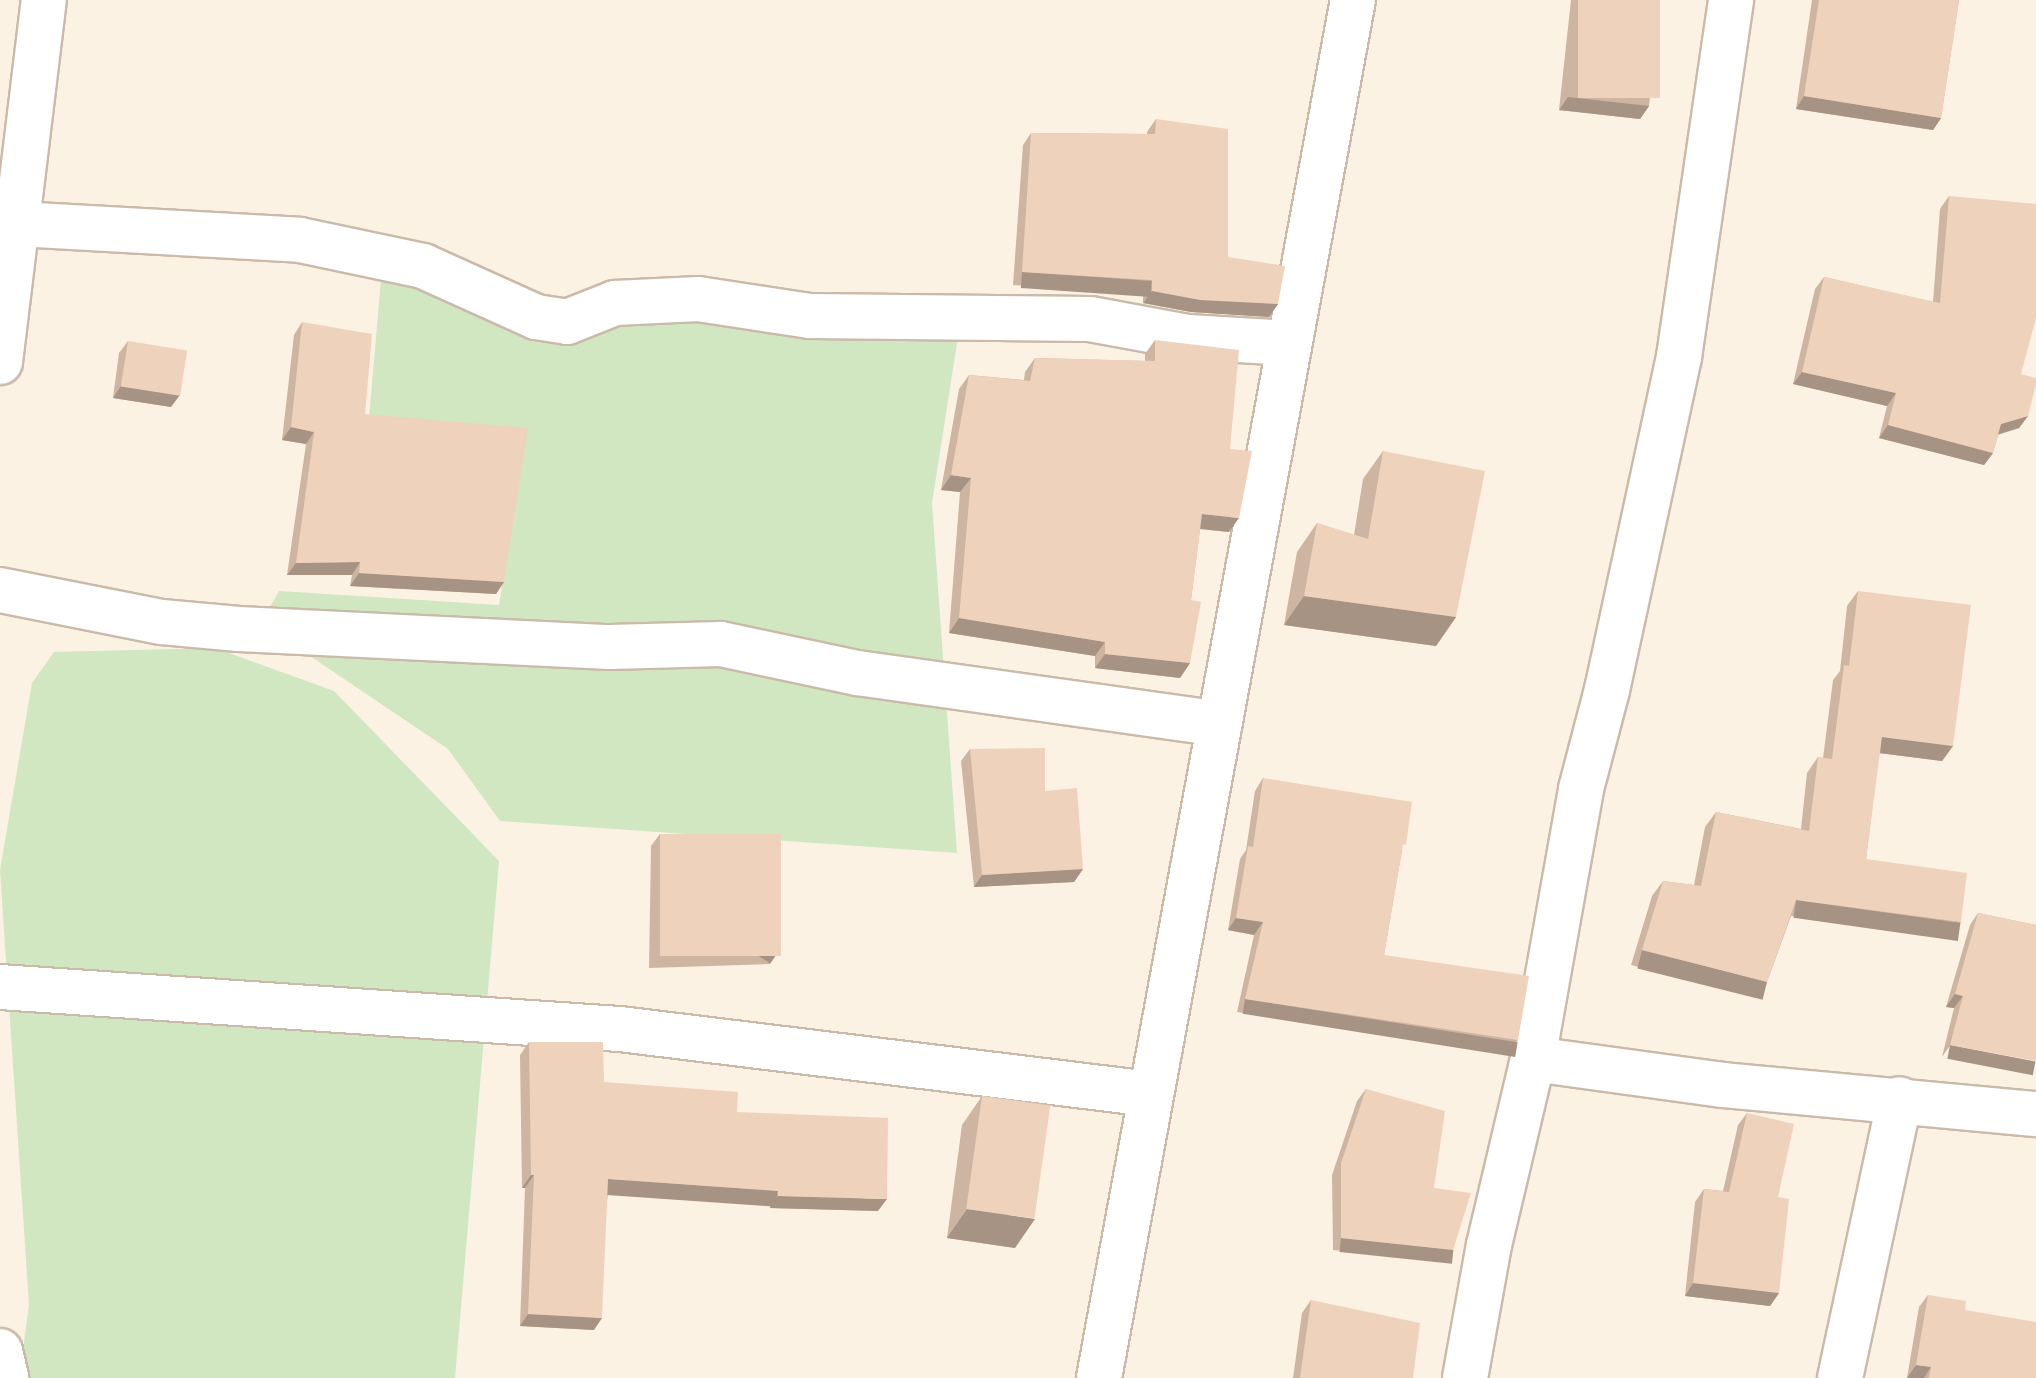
<!DOCTYPE html>
<html>
<head>
<meta charset="utf-8">
<style>
	body { margin:0 }
	#map { position:relative; width:2036px; height:1378px; overflow:hidden; background:#fbf2e3; font-family:"IBM Plex Sans",sans-serif }
	div>[style] { position:absolute }
	.green>* { inset:0; background:#d0e7c2 }
	.roads { filter:drop-shadow(2px 0 #cbbaaa) drop-shadow(-2px 0 #cbbaaa) drop-shadow(0 2px #cbbaaa) drop-shadow(0 -2px #cbbaaa) }
	.minor>* { height:44px; margin:-22px; padding:0 22px; transform-origin:22px; border-radius:22px; background:#fff }
	.wall>* { inset:0; background:#cdb5a2 }
	.shaded-wall>* { inset:0; background:#a79384; transform-origin:0 0 }
	.building>* { inset:0; background:#eed2bc; transform-origin:0 0 }
	span { translate:-50% -50%; white-space:nowrap; text-align:center; line-height:1.15; -webkit-text-stroke:8px #fef6e8; paint-order:stroke }
</style>
</head>
<body>
<div id="map">
	<div class="green">
		<i style="clip-path:polygon(382px 268px,651px 318px,958px 337px,932px 503px,957px 853px,500px 821px,448px 749px,261px 623px,279px 591px,499px 605px,526px 430px,369px 418px)"></i>
		<i style="clip-path:polygon(215px 648px,334px 691px,499px 861px,455px 1378px,19px 1378px,29px 1305px,0 870px,32px 683px,54px 652px)"></i>
	</div>
	<div class="roads">
		<div class="minor">
			<i style="left:0;top:223px;width:300px;rotate:3.2deg"></i>
			<i style="left:300px;top:240px;width:126px;rotate:11.9deg"></i>
			<i style="left:423px;top:266px;width:124px;rotate:24.3deg"></i>
			<i style="left:536px;top:317px;width:31px;rotate:9deg"></i>
			<i style="left:567px;top:322px;width:52px;rotate:-21.6deg"></i>
			<i style="left:615px;top:303px;width:83px;rotate:-2.8deg"></i>
			<i style="left:698px;top:299px;width:113px;rotate:8.6deg"></i>
			<i style="left:810px;top:316px;width:280px;rotate:0.6deg"></i>
			<i style="left:1090px;top:319px;width:100px;rotate:10.4deg"></i>
			<i style="left:1188px;top:337px;width:101px;rotate:3.4deg"></i>
			<i style="left:0;top:362px;width:365px;rotate:-83.1deg"></i>
			<i style="left:0;top:590px;width:165px;rotate:11.2deg"></i>
			<i style="left:162px;top:622px;width:77px;rotate:5.2deg"></i>
			<i style="left:239px;top:629px;width:371px;rotate:2.8deg"></i>
			<i style="left:610px;top:647px;width:111px;rotate:-1.5deg"></i>
			<i style="left:721px;top:644px;width:140px;rotate:12deg"></i>
			<i style="left:858px;top:673px;width:365px;rotate:8deg"></i>
			<i style="left:0;top:987px;width:621px;rotate:3.88deg"></i>
			<i style="left:620px;top:1029px;width:534px;rotate:6.99deg"></i>
			<i style="left:1533px;top:1059px;width:191px;rotate:7.8deg"></i>
			<i style="left:1722px;top:1085px;width:315px;rotate:5.3deg"></i>
			<i style="left:0;top:1351px;width:28px;rotate:77deg"></i>
			<i style="left:1099px;top:1378px;width:1401px;rotate:-79.56deg"></i>
			<i style="left:1465px;top:1378px;width:135px;rotate:-79.8deg"></i>
			<i style="left:1489px;top:1245px;width:191px;rotate:-76.7deg"></i>
			<i style="left:1533px;top:1059px;width:274px;rotate:-79.9deg"></i>
			<i style="left:1581px;top:789px;width:102px;rotate:-75.3deg"></i>
			<i style="left:1607px;top:690px;width:341px;rotate:-77.8deg"></i>
			<i style="left:1679px;top:357px;width:361px;rotate:-81.7deg"></i>
			<i style="left:1840px;top:1378px;width:285px;rotate:-77.9deg"></i>
		</div>
	</div>
	<div class="wall">
		<i style="clip-path:polygon(1571px 0,1660px 0,1649px 106px,1640px 119px,1559px 110px)"></i>
		<i style="clip-path:polygon(1812px 0,1959px 0,1941px 118px,1933px 130px,1796px 109px)"></i>
		<i style="clip-path:polygon(1156px 119px,1228px 257px,1278px 304px,1269px 317px,1191px 312px,1143px 303px,1143px 293px,1013px 285px,1023px 145px,1031px 133px,1147px 134px,1147px 132px)"></i>
		<i style="clip-path:polygon(1949px 196px,2021px 374px,2028px 416px,2019px 428px,1998px 435px,1993px 453px,1984px 465px,1879px 438px,1887px 406px,1793px 384px,1815px 289px,1824px 277px,1933px 302px,1940px 209px)"></i>
		<i style="clip-path:polygon(302px 322px,365px 414px,504px 582px,496px 594px,350px 586px,352px 575px,287px 575px,306px 444px,282px 440px,294px 335px)"></i>
		<i style="clip-path:polygon(1155px 340px,1230px 449px,1229px 532px,1200px 529px,1191px 600px,1190px 663px,1180px 678px,1095px 668px,1095px 656px,949px 633px,960px 492px,941px 490px,959px 389px,969px 375px,1024px 380px,1025px 372px,1035px 358px,1145px 361px,1145px 354px)"></i>
		<i style="clip-path:polygon(128px 341px,171px 407px,113px 398px,119px 353px)"></i>
		<i style="clip-path:polygon(1383px 451px,1456px 617px,1436px 646px,1284px 625px,1297px 552px,1317px 523px,1354px 535px,1363px 479px)"></i>
		<i style="clip-path:polygon(1858px 591px,1953px 746px,1942px 761px,1879px 753px,1866px 859px,1961px 922px,1950px 937px,1791px 916px,1767px 982px,1757px 998px,1631px 965px,1652px 896px,1663px 881px,1694px 885px,1705px 827px,1716px 812px,1801px 829px,1807px 773px,1818px 757px,1823px 758px,1833px 680px,1840px 671px,1847px 606px)"></i>
		<i style="clip-path:polygon(970px 749px,1045px 791px,1083px 869px,1074px 882px,974px 887px,961px 761px)"></i>
		<i style="clip-path:polygon(1263px 778px,1402px 850px,1384px 955px,1518px 1040px,1509px 1052px,1237px 1012px,1254px 935px,1228px 930px,1240px 859px,1246px 850px,1255px 791px)"></i>
		<i style="clip-path:polygon(660px 834px,778px 952px,770px 964px,649px 968px,651px 846px)"></i>
		<i style="clip-path:polygon(1978px 913px,2036px 925px,1942px 1057px,1954px 1008px,1946px 1007px,1970px 925px)"></i>
		<i style="clip-path:polygon(529px 1042px,604px 1082px,737px 1112px,878px 1211px,770px 1208px,770px 1204px,608px 1192px,594px 1330px,520px 1326px,525px 1188px,522px 1188px,520px 1055px)"></i>
		<i style="clip-path:polygon(1366px 1089px,1434px 1188px,1453px 1250px,1444px 1262px,1333px 1250px,1332px 1175px,1357px 1101px)"></i>
		<i style="clip-path:polygon(982px 1096px,1015px 1248px,947px 1238px,962px 1125px)"></i>
		<i style="clip-path:polygon(1747px 1113px,1778px 1197px,1779px 1293px,1770px 1306px,1685px 1296px,1695px 1202px,1704px 1189px,1723px 1191px,1738px 1125px)"></i>
		<i style="clip-path:polygon(1928px 1295px,1965px 1310px,2036px 1378px,1907px 1378px,1919px 1307px)"></i>
		<i style="clip-path:polygon(1311px 1300px,1413px 1378px,1293px 1378px,1302px 1313px)"></i>
	</div>
	<div class="shaded-wall">
		<i style="clip-path:polygon(1804px 96px,1941px 118px,1933px 130px,1796px 109px)"></i>
		<i style="clip-path:polygon(1568px 97px,1649px 106px,1640px 119px,1559px 110px)"></i>
		<i style="left:1022px;top:272px;width:130px;height:16px;rotate:4deg"></i>
		<i style="clip-path:polygon(1152px 291px,1278px 304px,1269px 317px,1191px 312px,1143px 303px)"></i>
		<i style="clip-path:polygon(1802px 372px,1896px 393px,1887px 406px,1793px 384px)"></i>
		<i style="clip-path:polygon(121px 386px,180px 395px,171px 407px,113px 398px)"></i>
		<i style="clip-path:polygon(2028px 416px,2019px 428px,1992px 436px,2001px 424px)"></i>
		<i style="clip-path:polygon(1888px 425px,1993px 453px,1984px 465px,1879px 438px)"></i>
		<i style="clip-path:polygon(291px 427px,314px 432px,306px 444px,282px 440px)"></i>
		<i style="clip-path:polygon(951px 475px,971px 478px,960px 492px,941px 490px)"></i>
		<i style="clip-path:polygon(1202px 514px,1239px 518px,1229px 532px,1192px 528px)"></i>
		<i style="clip-path:polygon(360px 562px,352px 575px,287px 575px,296px 563px)"></i>
		<i style="clip-path:polygon(359px 573px,504px 582px,496px 594px,350px 586px)"></i>
		<i style="clip-path:polygon(1304px 596px,1456px 617px,1436px 646px,1284px 625px)"></i>
		<i style="clip-path:polygon(959px 618px,1105px 642px,1095px 656px,949px 633px)"></i>
		<i style="clip-path:polygon(1105px 654px,1190px 663px,1180px 678px,1095px 668px)"></i>
		<i style="clip-path:polygon(1882px 737px,1953px 746px,1942px 761px,1871px 752px)"></i>
		<i style="clip-path:polygon(1083px 869px,1074px 882px,974px 887px,982px 875px)"></i>
		<i style="left:1796px;top:900px;width:166px;height:18px;rotate:8deg"></i>
		<i style="clip-path:polygon(1236px 918px,1263px 922px,1254px 935px,1228px 930px)"></i>
		<i style="left:1642px;top:950px;width:129px;height:19px;rotate:14deg"></i>
		<i style="left:778px;top:952px;width:14px;height:121px;rotate:124deg"></i>
		<i style="clip-path:polygon(1955px 994px,1963px 996px,1954px 1008px,1946px 1007px)"></i>
		<i style="left:1245px;top:999px;width:276px;height:15px;rotate:9deg"></i>
		<i style="left:1950px;top:1045px;width:87px;height:14px;rotate:11deg"></i>
		<i style="clip-path:polygon(531px 1175px,534px 1175px,525px 1188px,522px 1188px)"></i>
		<i style="left:608px;top:1179px;width:170px;height:16px;rotate:4deg"></i>
		<i style="clip-path:polygon(778px 1196px,887px 1199px,878px 1211px,770px 1208px)"></i>
		<i style="clip-path:polygon(967px 1209px,1035px 1219px,1015px 1248px,947px 1238px)"></i>
		<i style="left:1341px;top:1238px;width:113px;height:14px;rotate:6deg"></i>
		<i style="clip-path:polygon(1693px 1283px,1779px 1293px,1770px 1306px,1685px 1296px)"></i>
		<i style="clip-path:polygon(528px 1314px,602px 1318px,594px 1330px,520px 1326px)"></i>
		<i style="clip-path:polygon(1916px 1365px,1931px 1367px,1924px 1378px,1907px 1378px)"></i>
	</div>
	<div class="building">
		<i style="left:1578px;top:0;width:82px;height:98px"></i>
		<i style="clip-path:polygon(1819px 0,1959px 0,1941px 118px,1804px 96px)"></i>
		<i style="clip-path:polygon(1156px 119px,1228px 129px,1228px 257px,1285px 266px,1278px 304px,1200px 300px,1152px 291px,1152px 280px,1022px 272px,1031px 133px,1155px 134px)"></i>
		<i style="clip-path:polygon(1949px 196px,2036px 204px,2036px 318px,2021px 374px,2036px 378px,2036px 384px,2028px 416px,2001px 424px,1993px 453px,1888px 425px,1896px 393px,1802px 372px,1824px 277px,1940px 303px)"></i>
		<i style="clip-path:polygon(302px 322px,372px 334px,365px 414px,528px 428px,504px 582px,359px 573px,360px 562px,296px 563px,314px 432px,291px 427px)"></i>
		<i style="clip-path:polygon(1155px 340px,1239px 350px,1230px 449px,1252px 451px,1239px 518px,1202px 514px,1191px 600px,1201px 602px,1190px 663px,1105px 654px,1105px 642px,959px 618px,971px 478px,951px 475px,969px 375px,1030px 381px,1035px 358px,1155px 361px)"></i>
		<i style="left:128px;top:341px;width:60px;height:46px;rotate:9deg"></i>
		<i style="clip-path:polygon(1383px 451px,1485px 471px,1456px 617px,1304px 596px,1317px 523px,1368px 539px)"></i>
		<i style="clip-path:polygon(1858px 591px,1971px 605px,1953px 746px,1882px 737px,1866px 859px,1967px 873px,1961px 922px,1796px 900px,1767px 982px,1642px 950px,1663px 881px,1701px 886px,1716px 812px,1809px 831px,1818px 757px,1832px 759px,1844px 665px,1849px 666px)"></i>
		<i style="clip-path:polygon(1045px 748px,1045px 791px,1077px 788px,1083px 869px,982px 875px,970px 749px)"></i>
		<i style="clip-path:polygon(1263px 778px,1412px 802px,1406px 845px,1403px 844px,1384px 955px,1529px 976px,1518px 1040px,1245px 999px,1263px 922px,1236px 918px,1248px 846px,1253px 847px)"></i>
		<i style="left:660px;top:834px;width:121px;height:122px"></i>
		<i style="clip-path:polygon(1978px 913px,2036px 925px,2036px 1061px,1950px 1045px,1963px 996px,1955px 994px)"></i>
		<i style="clip-path:polygon(529px 1042px,603px 1042px,604px 1082px,738px 1092px,737px 1112px,888px 1118px,887px 1199px,778px 1196px,778px 1191px,608px 1179px,602px 1318px,528px 1314px,534px 1175px,531px 1175px)"></i>
		<i style="clip-path:polygon(1366px 1089px,1445px 1111px,1434px 1188px,1471px 1193px,1453px 1250px,1341px 1238px,1341px 1163px)"></i>
		<i style="left:982px;top:1096px;width:69px;height:114px;rotate:8deg"></i>
		<i style="clip-path:polygon(1747px 1113px,1794px 1124px,1778px 1197px,1789px 1199px,1779px 1293px,1693px 1283px,1704px 1189px,1729px 1192px)"></i>
		<i style="clip-path:polygon(1928px 1295px,1966px 1301px,1965px 1310px,2036px 1322px,2036px 1378px,1929px 1378px,1931px 1367px,1916px 1365px)"></i>
		<i style="clip-path:polygon(1311px 1300px,1420px 1323px,1413px 1378px,1300px 1378px)"></i>
	</div>
</div>
</body>
</html>
